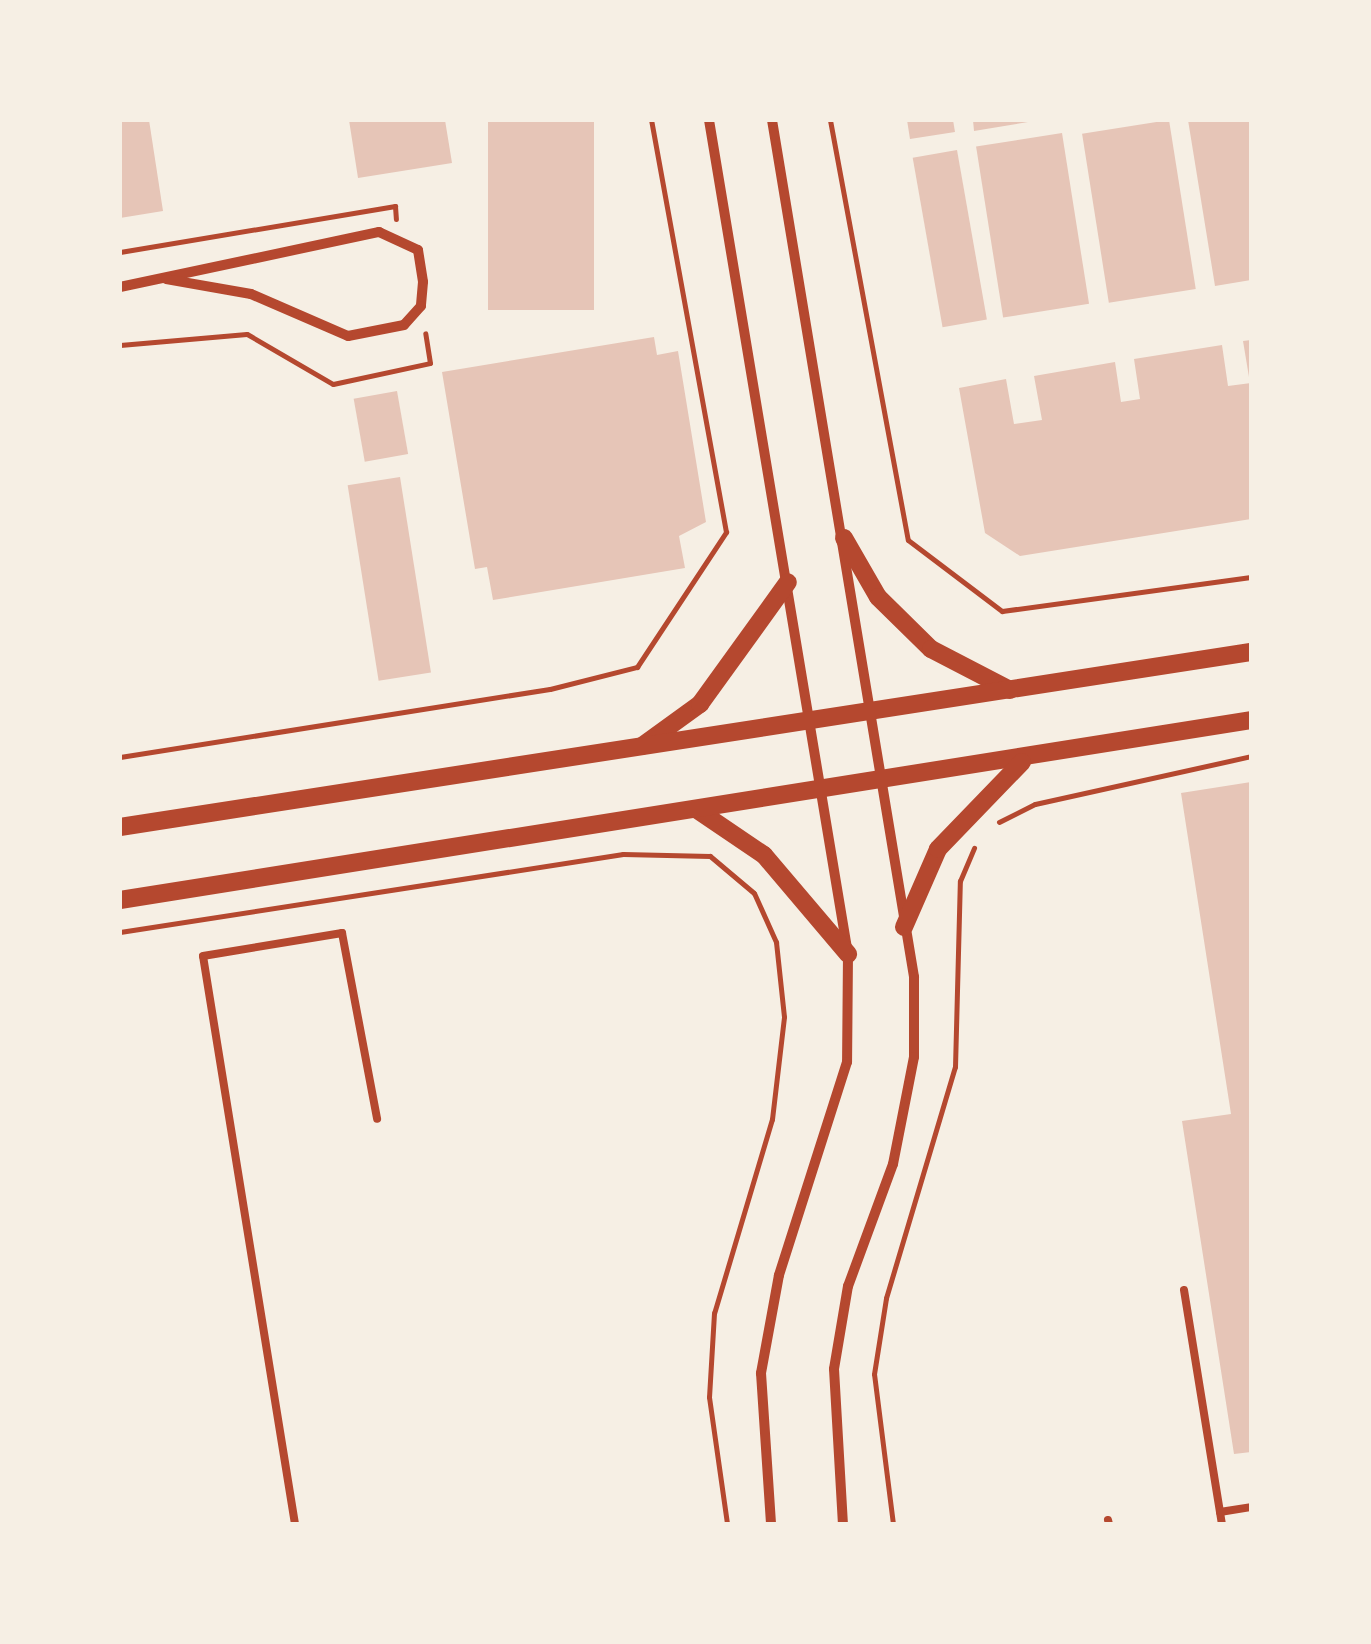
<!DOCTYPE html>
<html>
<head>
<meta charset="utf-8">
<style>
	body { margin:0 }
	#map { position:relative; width:1371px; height:1644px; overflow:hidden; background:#f6efe4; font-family:Mulish,sans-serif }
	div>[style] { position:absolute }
	.building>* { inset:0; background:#e6c5b7; transform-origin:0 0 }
	.path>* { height:5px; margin:-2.5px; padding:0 2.5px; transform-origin:2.5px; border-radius:2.5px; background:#b5482f }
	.service>* { height:8px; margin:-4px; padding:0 4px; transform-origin:4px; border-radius:4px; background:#b5482f }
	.minor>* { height:10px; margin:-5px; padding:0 5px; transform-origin:5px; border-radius:5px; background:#b5482f }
	.tertiary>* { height:18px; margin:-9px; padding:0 9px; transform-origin:9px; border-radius:9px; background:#b5482f }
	span { translate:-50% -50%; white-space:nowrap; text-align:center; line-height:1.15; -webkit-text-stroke:8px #f6efe4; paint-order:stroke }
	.frame { position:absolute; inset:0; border:122px solid #f6efe4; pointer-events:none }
</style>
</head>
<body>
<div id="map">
	<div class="building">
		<i style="clip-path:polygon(120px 120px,149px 120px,163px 211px,120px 218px)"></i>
		<i style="clip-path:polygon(349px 120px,445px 120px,452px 163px,358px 178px)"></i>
		<i style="left:488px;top:120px;width:106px;height:190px"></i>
		<i style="clip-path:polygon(907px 120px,953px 120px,955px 132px,910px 139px)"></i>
		<i style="clip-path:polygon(973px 120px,1028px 120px,1028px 122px,974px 131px)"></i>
		<i style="left:1169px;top:120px;width:171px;height:88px;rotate:81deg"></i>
		<i style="clip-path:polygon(1188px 120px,1251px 120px,1251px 280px,1215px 286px)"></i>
		<i style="left:1062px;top:133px;width:173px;height:87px;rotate:81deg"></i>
		<i style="left:957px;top:150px;width:172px;height:45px;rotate:80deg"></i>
		<i style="clip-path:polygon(654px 337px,657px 355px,678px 351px,706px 522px,679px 536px,685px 568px,493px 600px,487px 567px,475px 569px,442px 372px)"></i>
		<i style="clip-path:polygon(1251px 340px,1251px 377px,1249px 377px,1243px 341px)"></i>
		<i style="clip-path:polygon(1222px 345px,1228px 386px,1251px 383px,1251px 519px,1020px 556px,985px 533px,959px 388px,1006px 379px,1014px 424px,1042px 420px,1034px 376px,1115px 362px,1121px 402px,1140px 399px,1134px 359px)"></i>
		<i style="left:397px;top:391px;width:64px;height:44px;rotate:80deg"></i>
		<i style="left:400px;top:477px;width:198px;height:53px;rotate:81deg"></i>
		<i style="clip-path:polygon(1251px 782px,1251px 1452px,1234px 1454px,1182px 1121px,1231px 1114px,1181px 793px)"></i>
	</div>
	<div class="path">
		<i style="left:830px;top:120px;width:427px;rotate:79.5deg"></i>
		<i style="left:908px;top:540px;width:118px;rotate:37.1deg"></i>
		<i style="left:1002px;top:611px;width:251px;rotate:-7.8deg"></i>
		<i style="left:120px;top:252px;width:279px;rotate:-9.5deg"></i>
		<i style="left:395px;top:206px;width:13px;rotate:86deg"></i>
		<i style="left:120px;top:345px;width:127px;rotate:-5deg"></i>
		<i style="left:247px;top:334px;width:99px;rotate:30.2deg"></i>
		<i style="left:333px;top:384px;width:99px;rotate:-12.2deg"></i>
		<i style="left:430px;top:363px;width:30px;rotate:-99deg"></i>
		<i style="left:120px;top:757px;width:435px;rotate:-9deg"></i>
		<i style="left:550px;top:689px;width:90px;rotate:-14.2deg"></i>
		<i style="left:637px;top:667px;width:162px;rotate:-56.6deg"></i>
		<i style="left:726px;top:532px;width:419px;rotate:-100.3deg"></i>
		<i style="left:999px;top:822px;width:40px;rotate:-26.6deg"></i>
		<i style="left:1035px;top:804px;width:221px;rotate:-12.5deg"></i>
		<i style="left:120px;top:932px;width:509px;rotate:-8.81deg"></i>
		<i style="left:623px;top:854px;width:87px;rotate:1.3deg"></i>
		<i style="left:710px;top:856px;width:57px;rotate:40.1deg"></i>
		<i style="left:754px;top:893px;width:54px;rotate:65.8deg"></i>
		<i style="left:776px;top:942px;width:75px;rotate:83.9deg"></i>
		<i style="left:784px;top:1017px;width:103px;rotate:96.7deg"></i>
		<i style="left:772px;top:1119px;width:202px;rotate:106.6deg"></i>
		<i style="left:714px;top:1313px;width:84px;rotate:93.4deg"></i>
		<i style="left:709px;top:1397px;width:128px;rotate:81.9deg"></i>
		<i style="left:893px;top:1524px;width:151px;rotate:-97.2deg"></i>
		<i style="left:874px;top:1374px;width:77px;rotate:-81deg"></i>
		<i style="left:886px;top:1298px;width:241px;rotate:-73.4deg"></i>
		<i style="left:955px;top:1067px;width:186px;rotate:-88.5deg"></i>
		<i style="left:960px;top:881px;width:36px;rotate:-67deg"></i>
	</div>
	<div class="service">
		<i style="left:1184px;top:1290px;width:237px;rotate:80.8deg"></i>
		<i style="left:1220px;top:1512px;width:31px;rotate:-9deg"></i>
		<i style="left:1108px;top:1520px;width:4px;rotate:76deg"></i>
		<i style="left:295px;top:1524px;width:575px;rotate:-99.2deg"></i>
		<i style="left:203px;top:956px;width:141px;rotate:-9.4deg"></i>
		<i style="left:342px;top:933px;width:189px;rotate:79.3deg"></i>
	</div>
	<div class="minor">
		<i style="left:709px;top:120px;width:846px;rotate:80.54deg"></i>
		<i style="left:848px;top:954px;width:108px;rotate:90.5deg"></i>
		<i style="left:847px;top:1062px;width:224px;rotate:107.7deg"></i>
		<i style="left:779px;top:1275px;width:100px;rotate:100.4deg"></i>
		<i style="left:761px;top:1373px;width:151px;rotate:86.2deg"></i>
		<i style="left:772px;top:120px;width:869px;rotate:80.59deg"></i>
		<i style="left:914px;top:977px;width:80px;rotate:90deg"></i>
		<i style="left:914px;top:1057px;width:109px;rotate:101.1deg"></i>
		<i style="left:893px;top:1164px;width:130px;rotate:110.2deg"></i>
		<i style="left:848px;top:1286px;width:84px;rotate:99.6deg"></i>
		<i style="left:834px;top:1369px;width:155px;rotate:86.7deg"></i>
		<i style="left:120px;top:287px;width:265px;rotate:-12deg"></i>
		<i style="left:379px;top:232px;width:43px;rotate:24.8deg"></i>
		<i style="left:418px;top:250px;width:32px;rotate:81deg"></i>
		<i style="left:423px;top:282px;width:24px;rotate:95deg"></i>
		<i style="left:421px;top:306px;width:25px;rotate:132deg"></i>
		<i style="left:404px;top:325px;width:57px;rotate:168.9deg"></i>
		<i style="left:348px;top:336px;width:106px;rotate:-156.6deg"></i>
		<i style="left:251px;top:294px;width:86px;rotate:-170deg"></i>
	</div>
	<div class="tertiary">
		<i style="left:844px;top:538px;width:68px;rotate:60deg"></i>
		<i style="left:878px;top:597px;width:74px;rotate:44.5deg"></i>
		<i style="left:931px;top:649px;width:89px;rotate:27.4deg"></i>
		<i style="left:642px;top:746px;width:72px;rotate:-35.9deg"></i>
		<i style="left:700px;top:704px;width:150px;rotate:-54.2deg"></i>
		<i style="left:696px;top:809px;width:82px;rotate:34.1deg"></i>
		<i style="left:764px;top:855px;width:130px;rotate:49.7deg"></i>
		<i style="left:120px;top:827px;width:1144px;rotate:-8.8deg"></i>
		<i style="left:120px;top:900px;width:1145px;rotate:-9.04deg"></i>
		<i style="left:904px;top:927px;width:85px;rotate:-66.4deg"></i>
		<i style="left:938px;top:849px;width:121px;rotate:-46deg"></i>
	</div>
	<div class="frame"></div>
</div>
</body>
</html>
